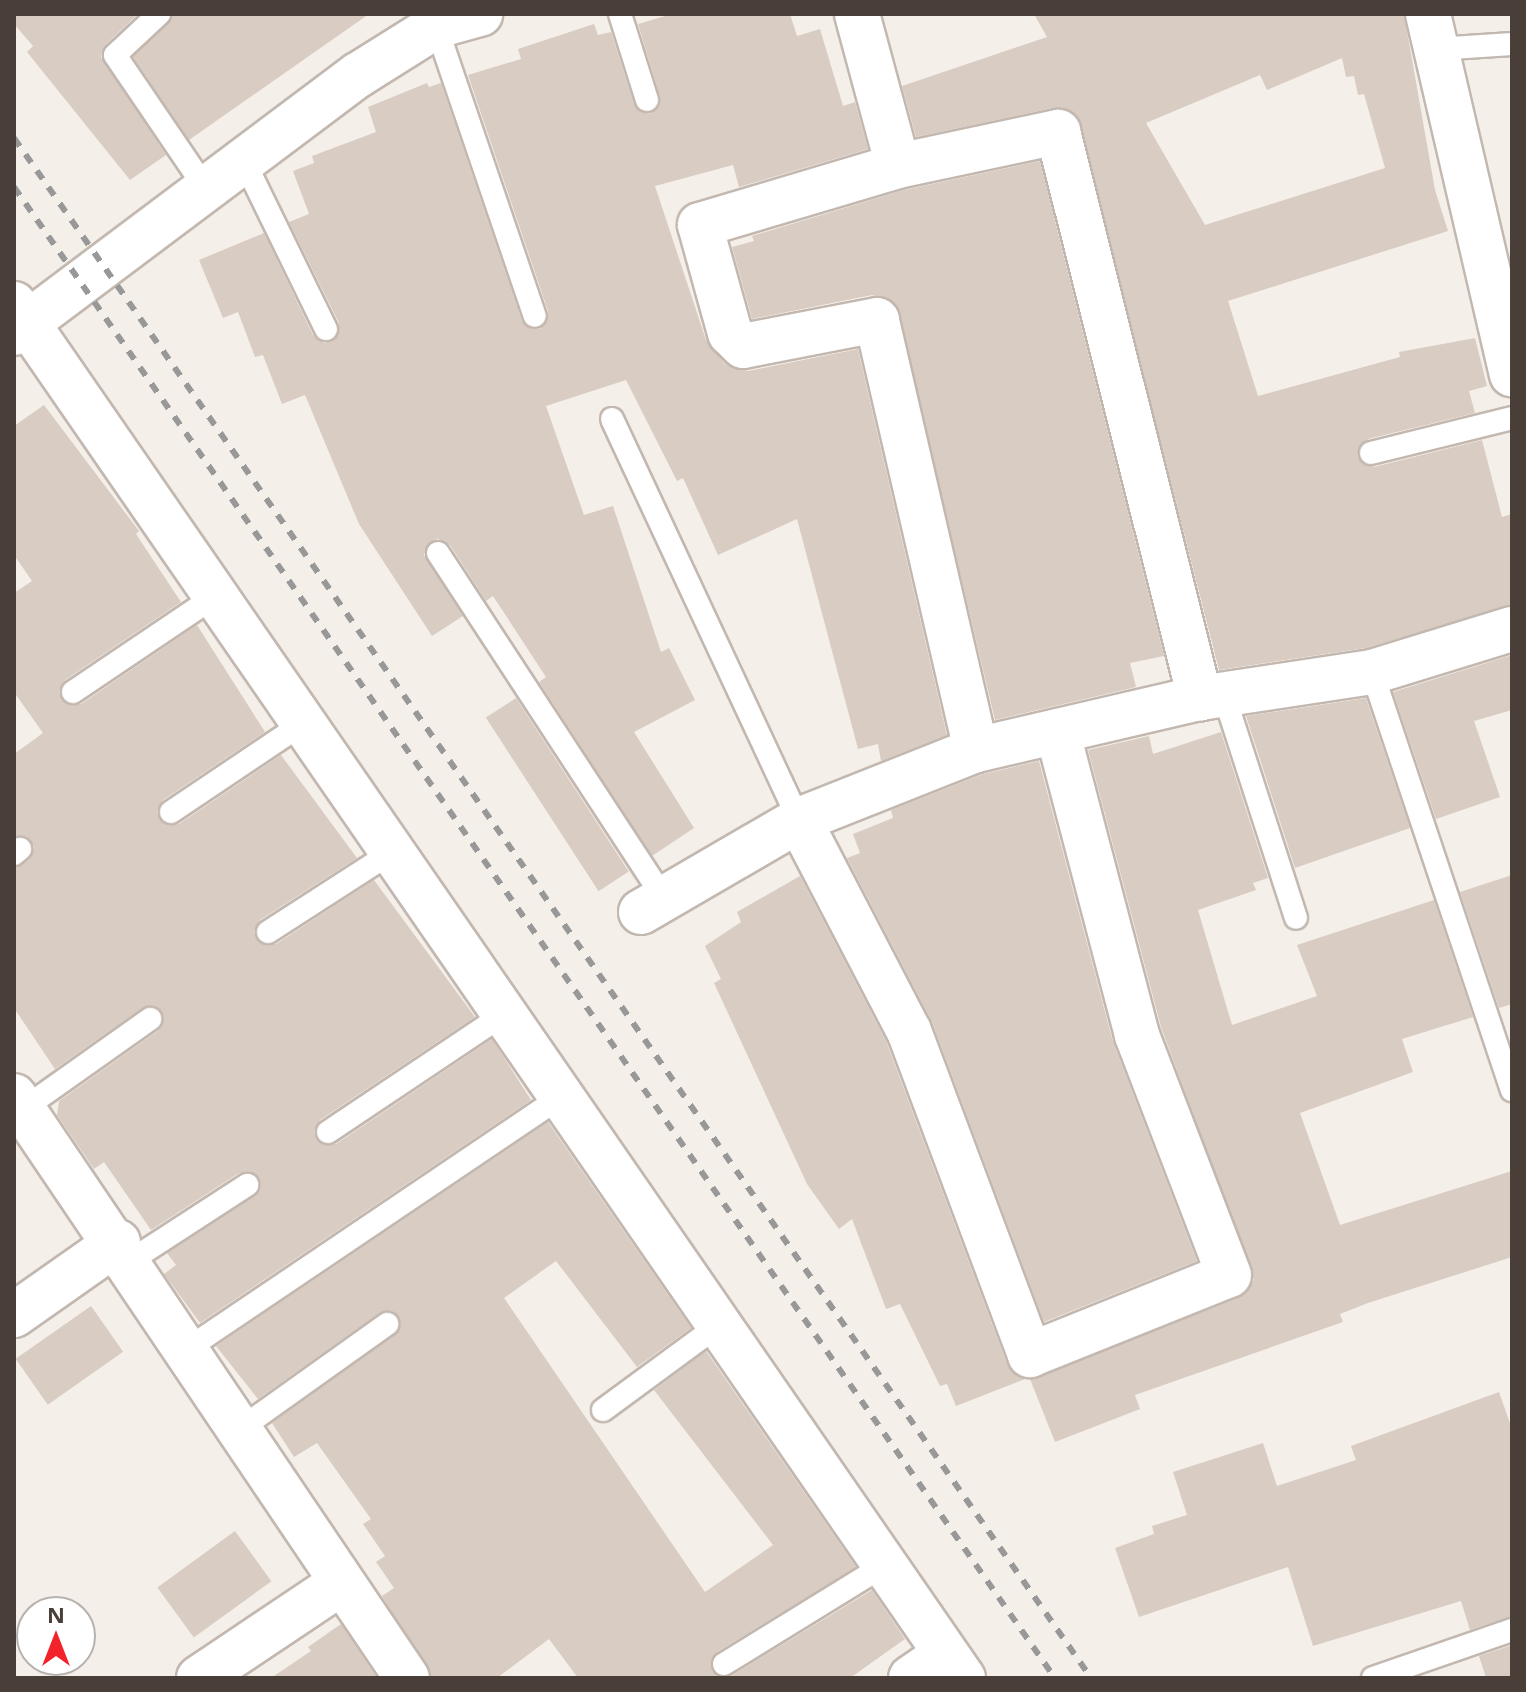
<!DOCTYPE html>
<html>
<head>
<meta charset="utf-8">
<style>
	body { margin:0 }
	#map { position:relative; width:1526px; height:1692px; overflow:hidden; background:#f5efea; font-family:"Open Sans",sans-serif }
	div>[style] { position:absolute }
	.building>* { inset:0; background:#d9ccc3; transform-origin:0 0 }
	.roads { filter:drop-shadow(2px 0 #c3b8b0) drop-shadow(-2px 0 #c3b8b0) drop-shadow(0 2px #c3b8b0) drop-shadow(0 -2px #c3b8b0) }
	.service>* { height:22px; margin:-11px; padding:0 11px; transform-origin:11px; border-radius:11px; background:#fff }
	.minor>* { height:44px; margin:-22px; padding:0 22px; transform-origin:22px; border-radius:22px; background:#fff }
	.rail>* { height:6px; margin-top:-3px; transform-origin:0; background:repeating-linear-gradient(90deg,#989898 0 10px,transparent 0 20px) }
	span { translate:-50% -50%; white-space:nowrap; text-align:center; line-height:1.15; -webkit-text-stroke:7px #fff; paint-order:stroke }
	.frame { position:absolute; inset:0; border:16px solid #493f38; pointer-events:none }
	.north { position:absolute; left:16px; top:1596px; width:80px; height:80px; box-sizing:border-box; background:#fff; border:2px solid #b6b2af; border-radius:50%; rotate:0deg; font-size:22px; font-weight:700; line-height:32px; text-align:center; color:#493f38 }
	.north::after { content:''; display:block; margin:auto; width:28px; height:36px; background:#f3232c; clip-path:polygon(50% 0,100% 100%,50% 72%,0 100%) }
</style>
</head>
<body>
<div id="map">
	<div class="building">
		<i style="clip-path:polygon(14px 14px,138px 14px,105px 45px,101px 57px,166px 155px,130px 180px,27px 52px,33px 46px,14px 24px)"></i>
		<i style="clip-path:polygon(173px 14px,369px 14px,189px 140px,133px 57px)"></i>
		<i style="clip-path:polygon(672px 14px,790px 14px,797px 36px,820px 29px,843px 106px,855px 102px,868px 149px,739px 187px,733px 165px,655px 186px,706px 340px,725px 364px,748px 371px,858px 349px,947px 735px,881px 761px,878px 744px,858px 749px,797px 519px,718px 555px,683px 478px,677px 481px,626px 380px,546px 406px,584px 515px,613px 506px,661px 652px,669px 648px,695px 700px,634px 732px,694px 828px,652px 856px,539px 682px,546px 677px,493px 596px,486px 601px,450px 545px,438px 539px,430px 542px,424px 555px,463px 616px,432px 636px,359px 524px,305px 395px,282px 404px,263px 355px,255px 357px,238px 312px,223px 318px,199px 260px,264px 233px,313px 335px,324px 343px,333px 341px,339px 323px,289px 222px,309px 214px,293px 171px,314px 163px,312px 156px,376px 132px,368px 107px,427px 83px,429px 87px,441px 83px,522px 321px,532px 329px,540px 329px,548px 311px,468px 75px,521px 59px,518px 49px,594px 24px,598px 35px,611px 32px,634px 104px,650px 114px,660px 97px,638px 24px)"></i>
		<i style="clip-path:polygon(evenodd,1034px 14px,1404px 14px,1435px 190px,1448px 231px,1228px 301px,1258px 396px,1400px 357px,1399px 352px,1475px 338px,1487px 386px,1469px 391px,1475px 413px,1368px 439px,1357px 456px,1374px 467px,1482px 440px,1502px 517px,1512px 514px,1512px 605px,1366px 648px,1219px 670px,1077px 115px,1053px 108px,916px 137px,902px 86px,1047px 37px,1034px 14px,1342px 58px,1346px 77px,1354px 76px,1358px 95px,1364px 94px,1385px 168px,1205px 225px,1146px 123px,1260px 75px,1267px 90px,1342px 58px)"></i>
		<i style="clip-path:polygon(1040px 161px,1164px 656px,1130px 663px,1136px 687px,995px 720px,896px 304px,872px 295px,752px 319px,732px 247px,754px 241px,752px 236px,904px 190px)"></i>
		<i style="clip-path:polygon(44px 405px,139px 531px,136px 534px,181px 602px,65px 680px,59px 692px,62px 700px,81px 704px,197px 625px,265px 732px,163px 800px,157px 812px,160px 820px,179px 824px,281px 755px,357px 858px,260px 920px,254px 932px,257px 940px,276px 944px,374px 880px,475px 1017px,320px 1120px,314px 1132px,317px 1140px,336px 1144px,492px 1039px,531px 1100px,200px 1323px,164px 1274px,176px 1265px,167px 1253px,255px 1196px,258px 1177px,239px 1173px,151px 1230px,104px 1162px,94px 1169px,57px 1115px,59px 1101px,159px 1030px,162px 1012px,155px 1006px,142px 1008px,55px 1069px,14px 1008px,14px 868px,29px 860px,34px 847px,26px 836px,14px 837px,14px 754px,43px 733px,14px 692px,14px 593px,32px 581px,14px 555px,14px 426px)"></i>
		<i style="clip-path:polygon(1512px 655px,1512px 710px,1474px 721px,1500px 797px,1436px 819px,1393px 692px)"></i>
		<i style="left:516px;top:698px;width:207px;height:36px;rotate:57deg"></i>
		<i style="clip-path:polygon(1366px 698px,1410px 828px,1295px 868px,1246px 716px)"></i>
		<i style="clip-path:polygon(1221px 732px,1268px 878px,1253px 883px,1256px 890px,1198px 910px,1232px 1025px,1317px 996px,1297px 945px,1434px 900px,1473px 1017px,1402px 1039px,1413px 1072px,1300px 1113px,1340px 1225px,1512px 1171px,1512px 1257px,1368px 1303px,1340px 1314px,1343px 1322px,1135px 1395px,1140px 1409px,1055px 1442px,1030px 1379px,1238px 1298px,1254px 1280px,1161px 1027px,1088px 750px,1149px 736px,1153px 754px)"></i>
		<i style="clip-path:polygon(1039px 761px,1113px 1042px,1197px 1261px,1044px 1322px,932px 1022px,847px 858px,860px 853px,853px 834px,893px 818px,891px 810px,983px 774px)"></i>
		<i style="clip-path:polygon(1512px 875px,1512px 1004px,1499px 1008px,1460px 892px)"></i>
		<i style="clip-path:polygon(800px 876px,886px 1041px,1007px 1364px,1025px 1379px,956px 1406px,947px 1384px,940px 1386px,900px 1304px,886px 1309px,852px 1219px,839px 1229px,807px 1184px,714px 983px,721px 979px,705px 946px,741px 922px,737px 912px)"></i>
		<i style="clip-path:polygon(548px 1122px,691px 1328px,637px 1367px,556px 1261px,504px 1298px,705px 1592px,773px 1545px,654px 1390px,706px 1351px,856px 1567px,717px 1652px,712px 1671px,718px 1677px,731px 1676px,872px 1590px,905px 1639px,850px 1678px,578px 1678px,549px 1639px,497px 1678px,432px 1678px,382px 1596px,394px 1588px,376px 1562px,385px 1556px,363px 1524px,371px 1519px,317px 1443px,294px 1457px,272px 1423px,395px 1335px,399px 1317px,392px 1311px,379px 1313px,258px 1399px,216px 1346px)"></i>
		<i style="left:91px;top:1306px;width:56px;height:92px;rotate:55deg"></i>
		<i style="clip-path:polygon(1499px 1392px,1512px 1429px,1512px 1616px,1470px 1630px,1461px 1601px,1313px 1646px,1288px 1567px,1139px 1617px,1115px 1548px,1154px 1534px,1152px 1526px,1187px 1515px,1173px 1472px,1263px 1443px,1277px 1486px,1356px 1460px,1351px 1446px)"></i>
		<i style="left:235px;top:1531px;width:62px;height:96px;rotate:54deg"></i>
		<i style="clip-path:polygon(341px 1624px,377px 1678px,271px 1678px,311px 1651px,308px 1647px)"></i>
		<i style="clip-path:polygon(1512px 1645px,1512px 1678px,1486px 1678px,1479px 1656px)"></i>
	</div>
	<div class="roads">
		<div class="service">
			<i style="left:159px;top:14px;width:60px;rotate:137deg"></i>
			<i style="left:115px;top:55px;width:162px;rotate:55.8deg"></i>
			<i style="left:620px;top:14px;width:90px;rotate:72.6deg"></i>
			<i style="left:436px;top:26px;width:306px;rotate:71.2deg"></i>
			<i style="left:1436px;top:49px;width:76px;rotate:-3.8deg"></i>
			<i style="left:244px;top:161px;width:187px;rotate:64deg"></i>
			<i style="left:612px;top:419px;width:442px;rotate:65deg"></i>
			<i style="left:1371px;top:453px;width:145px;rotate:-13.9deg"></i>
			<i style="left:438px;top:553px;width:413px;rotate:56.8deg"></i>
			<i style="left:1372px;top:672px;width:441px;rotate:71.5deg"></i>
			<i style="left:73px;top:692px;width:174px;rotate:-34deg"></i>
			<i style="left:1224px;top:695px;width:234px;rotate:72.1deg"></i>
			<i style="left:171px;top:812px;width:161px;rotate:-33.9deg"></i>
			<i style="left:14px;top:854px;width:8px;rotate:-40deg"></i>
			<i style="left:268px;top:932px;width:151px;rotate:-32.8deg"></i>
			<i style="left:23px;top:1109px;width:156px;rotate:-35.3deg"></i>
			<i style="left:328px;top:1132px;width:214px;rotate:-33.8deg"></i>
			<i style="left:130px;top:1261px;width:140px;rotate:-33deg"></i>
			<i style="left:187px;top:1349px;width:454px;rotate:-34deg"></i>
			<i style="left:603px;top:1410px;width:145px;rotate:-36.3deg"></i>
			<i style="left:240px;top:1429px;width:181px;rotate:-35.5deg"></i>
			<i style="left:724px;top:1664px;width:189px;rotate:-31.6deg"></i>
			<i style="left:1373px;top:1678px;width:147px;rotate:-19.1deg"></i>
		</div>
		<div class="minor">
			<i style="left:857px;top:14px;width:157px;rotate:74.9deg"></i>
			<i style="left:1428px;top:14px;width:370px;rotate:76.9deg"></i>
			<i style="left:14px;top:304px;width:1670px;rotate:55.37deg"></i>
			<i style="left:14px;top:333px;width:430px;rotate:-36.9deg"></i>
			<i style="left:358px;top:75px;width:92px;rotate:-32.1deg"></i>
			<i style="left:436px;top:26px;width:46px;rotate:-15.3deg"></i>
			<i style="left:976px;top:750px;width:441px;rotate:-103deg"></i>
			<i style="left:877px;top:320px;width:136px;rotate:169deg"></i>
			<i style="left:743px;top:346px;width:18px;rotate:-135deg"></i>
			<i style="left:730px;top:333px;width:112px;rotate:-105.5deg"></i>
			<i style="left:700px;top:225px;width:207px;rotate:-16.6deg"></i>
			<i style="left:898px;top:166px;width:164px;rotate:-12deg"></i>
			<i style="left:1058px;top:132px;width:584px;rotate:75.92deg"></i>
			<i style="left:799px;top:820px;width:238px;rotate:62.5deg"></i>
			<i style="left:909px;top:1031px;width:346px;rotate:69.5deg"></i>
			<i style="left:1030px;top:1355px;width:214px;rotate:-21.9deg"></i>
			<i style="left:1229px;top:1275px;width:257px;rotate:-111deg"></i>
			<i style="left:1137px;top:1035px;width:314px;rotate:-104.7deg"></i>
			<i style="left:641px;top:912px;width:183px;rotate:-30.2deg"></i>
			<i style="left:799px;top:820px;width:190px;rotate:-21.6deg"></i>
			<i style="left:976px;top:750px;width:230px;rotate:-13.1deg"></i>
			<i style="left:1200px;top:698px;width:174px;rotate:-8.6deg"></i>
			<i style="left:1372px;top:672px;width:146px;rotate:-17.1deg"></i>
			<i style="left:14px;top:1096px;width:702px;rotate:55.97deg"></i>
			<i style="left:14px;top:1315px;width:127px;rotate:-35.1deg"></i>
			<i style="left:199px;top:1678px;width:171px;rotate:-33.8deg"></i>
			<i style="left:911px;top:1678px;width:42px;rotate:-34.4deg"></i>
		</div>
	</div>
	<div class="rail">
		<i style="left:14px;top:138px;width:1879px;rotate:55.03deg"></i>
		<i style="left:14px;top:187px;width:1818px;rotate:55.08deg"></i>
	</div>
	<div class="frame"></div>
	<div class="north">N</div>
</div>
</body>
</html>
